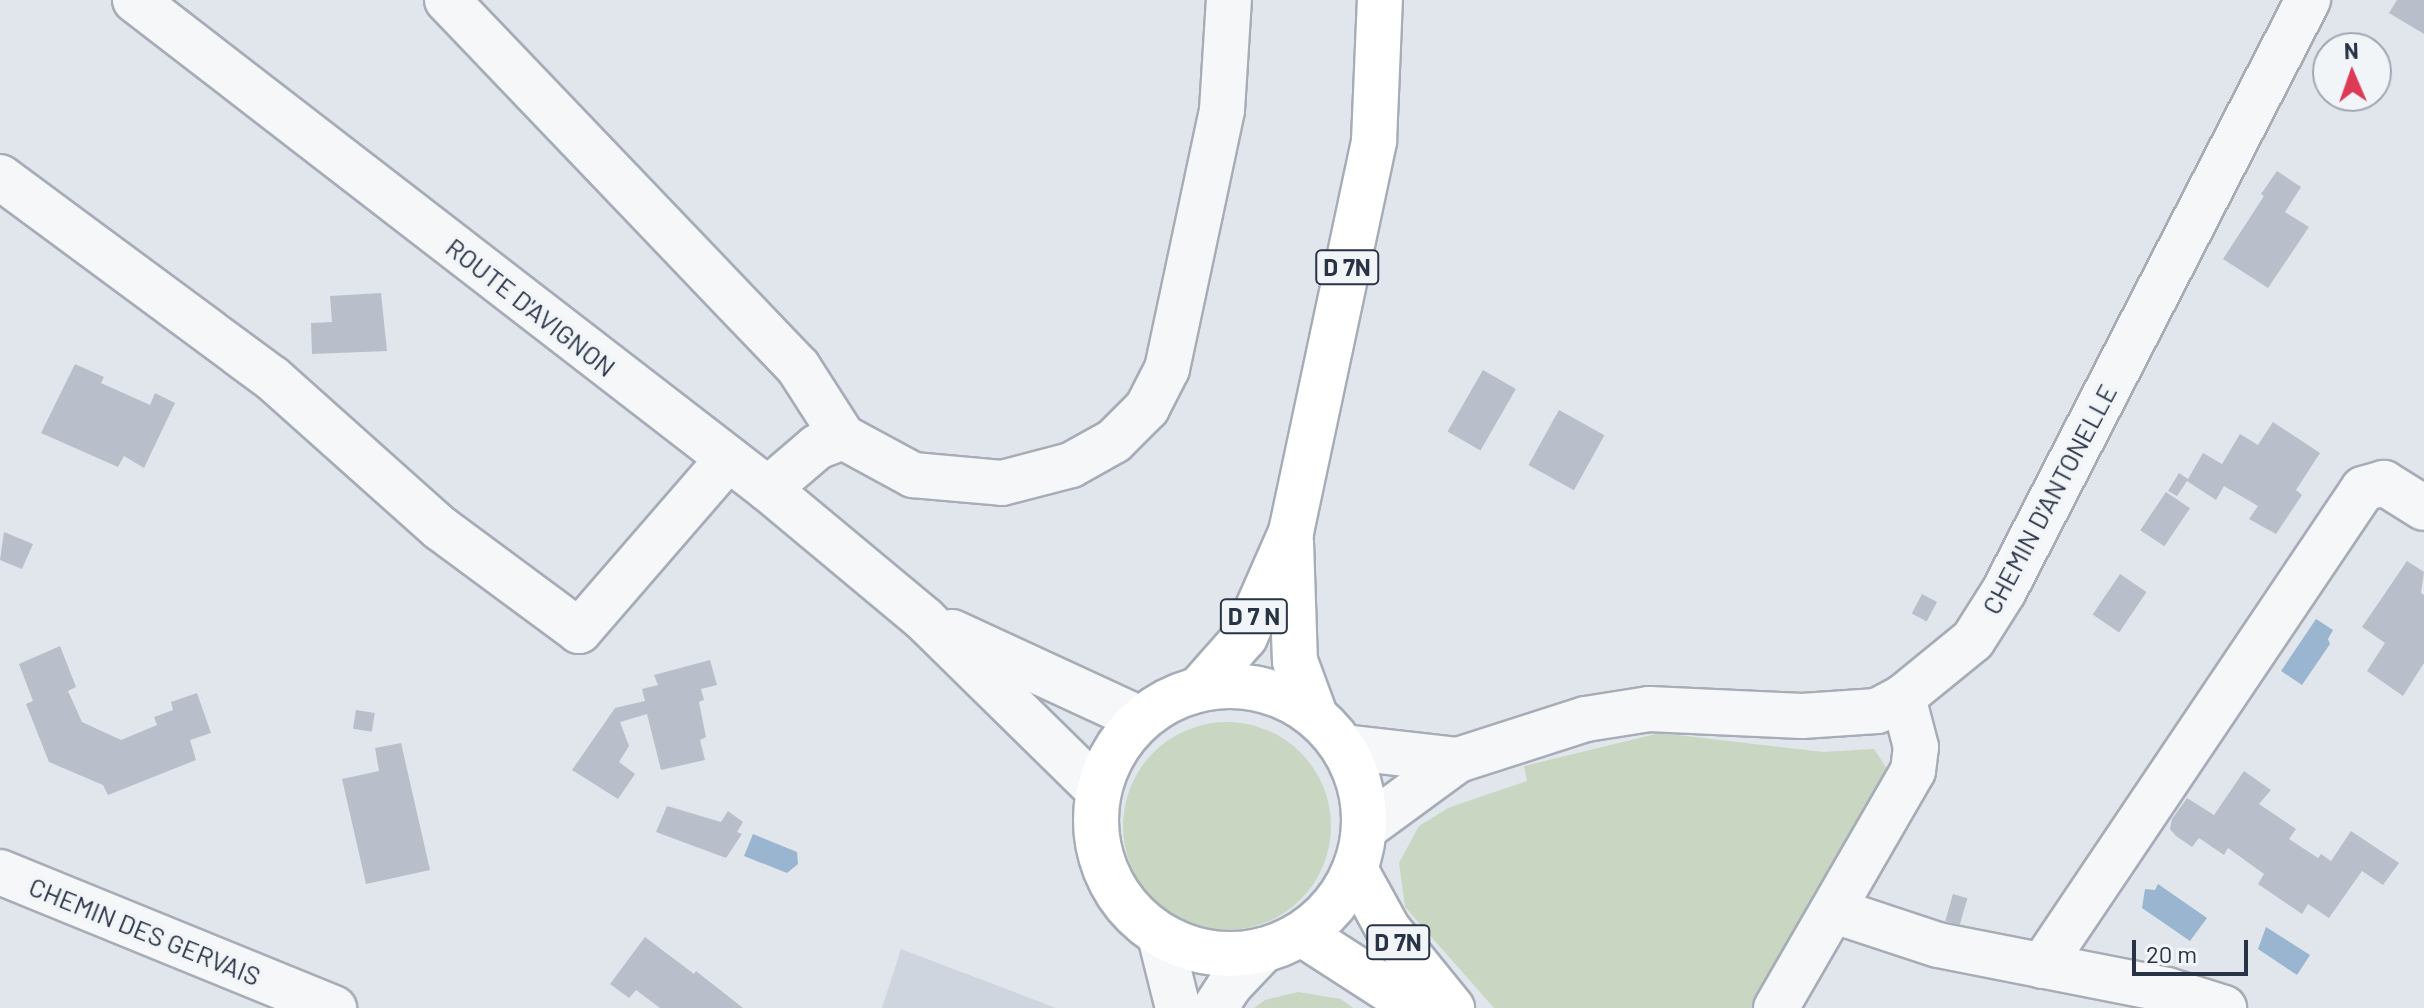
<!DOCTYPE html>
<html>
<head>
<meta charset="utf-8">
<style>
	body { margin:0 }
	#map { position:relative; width:2424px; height:1008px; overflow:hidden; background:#e1e6ec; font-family:Barlow,sans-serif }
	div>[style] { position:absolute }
	.built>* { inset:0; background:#cfd5de }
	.green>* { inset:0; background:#c8d6c2 }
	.round { border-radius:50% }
	.water>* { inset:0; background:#99b5cf }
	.building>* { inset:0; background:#b8bfca; transform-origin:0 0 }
	.roads { filter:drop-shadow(2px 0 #a6adb7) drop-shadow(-2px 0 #a6adb7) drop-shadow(0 2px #a6adb7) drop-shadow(0 -2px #a6adb7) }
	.minor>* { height:44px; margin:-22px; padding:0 22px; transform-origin:22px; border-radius:22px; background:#f5f7f9 }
	.major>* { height:44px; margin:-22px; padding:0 22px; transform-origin:22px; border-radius:22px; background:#fff }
	.major>.ring { margin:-22px; padding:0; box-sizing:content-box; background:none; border:44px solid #fff; border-radius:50% }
	span { translate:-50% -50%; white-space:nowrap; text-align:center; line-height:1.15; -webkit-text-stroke:7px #f2f5f8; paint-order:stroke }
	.shield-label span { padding:2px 6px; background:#f2f5f8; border:2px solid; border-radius:6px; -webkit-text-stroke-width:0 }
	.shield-label { font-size:24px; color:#283346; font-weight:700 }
	.street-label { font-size:26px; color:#283346 }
	.north { position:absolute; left:2312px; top:32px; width:80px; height:80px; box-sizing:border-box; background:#f2f5f8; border:2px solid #a1a7b1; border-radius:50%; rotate:358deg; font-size:22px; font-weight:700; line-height:32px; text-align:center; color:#283346 }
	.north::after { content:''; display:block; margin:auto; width:28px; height:36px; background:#dd3a58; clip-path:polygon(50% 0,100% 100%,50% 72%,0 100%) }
	.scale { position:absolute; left:2132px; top:940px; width:116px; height:36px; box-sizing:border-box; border:4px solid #283346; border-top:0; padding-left:10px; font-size:24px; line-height:28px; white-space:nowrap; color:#283346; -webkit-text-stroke:6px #f2f5f8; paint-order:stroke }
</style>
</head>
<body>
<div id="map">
	<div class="built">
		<i style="clip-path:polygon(901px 949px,1056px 1008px,882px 1008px)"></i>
	</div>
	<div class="green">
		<i class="round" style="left:1123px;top:722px;width:208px;height:208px"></i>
		<i style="clip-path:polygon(1660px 733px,1823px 752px,1874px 749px,1887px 769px,1753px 1008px,1494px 1008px,1405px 907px,1399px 863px,1419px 826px,1448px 808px,1527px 781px,1524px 766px)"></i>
		<i style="clip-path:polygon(1298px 992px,1341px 999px,1353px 1008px,1254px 1008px,1265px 1000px)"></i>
	</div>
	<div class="water">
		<i style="clip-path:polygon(2316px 619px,2333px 630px,2328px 639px,2330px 644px,2302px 685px,2281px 671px)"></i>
		<i style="clip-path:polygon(753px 834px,797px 852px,798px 864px,787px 873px,744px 856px)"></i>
		<i style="clip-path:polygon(2158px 884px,2207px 918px,2190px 941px,2142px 908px,2145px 889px,2155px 890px)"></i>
		<i style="clip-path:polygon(2266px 927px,2310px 955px,2297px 975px,2258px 949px)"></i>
	</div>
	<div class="building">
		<i style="clip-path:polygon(2397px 0,2424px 0,2424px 34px,2389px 13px)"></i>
		<i style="clip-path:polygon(2277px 171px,2301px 187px,2285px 212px,2309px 227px,2268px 288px,2223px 259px,2264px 196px,2261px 194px)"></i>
		<i style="clip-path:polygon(381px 293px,387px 351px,312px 354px,311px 323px,332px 322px,330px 296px)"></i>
		<i style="clip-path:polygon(75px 364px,104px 377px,101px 383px,150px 405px,155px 393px,175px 403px,144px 468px,124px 456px,118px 467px,41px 433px)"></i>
		<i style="left:1483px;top:370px;width:38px;height:71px;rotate:30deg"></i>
		<i style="left:1559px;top:410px;width:52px;height:63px;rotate:29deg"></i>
		<i style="clip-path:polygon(2273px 422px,2320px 453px,2296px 490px,2302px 495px,2276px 534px,2249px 519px,2258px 506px,2224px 486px,2216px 500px,2187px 481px,2177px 496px,2168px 491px,2179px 473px,2188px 479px,2203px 453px,2222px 464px,2240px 434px,2258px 445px)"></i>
		<i style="left:2166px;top:492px;width:29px;height:46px;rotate:34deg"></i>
		<i style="clip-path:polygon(4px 532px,33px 544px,22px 569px,0 560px)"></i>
		<i style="clip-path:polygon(2407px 561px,2424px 572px,2421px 593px,2424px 595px,2424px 663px,2403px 696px,2367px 671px,2385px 643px,2362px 627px)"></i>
		<i style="left:2120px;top:574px;width:32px;height:49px;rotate:34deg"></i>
		<i style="left:1922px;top:594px;width:17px;height:22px;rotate:28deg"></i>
		<i style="clip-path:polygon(60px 646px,76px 687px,68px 691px,82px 722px,121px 740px,157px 725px,154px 717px,173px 710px,171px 702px,197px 693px,211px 733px,190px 740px,196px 760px,108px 795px,103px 785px,49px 762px,26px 704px,33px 701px,19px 664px)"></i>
		<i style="clip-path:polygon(710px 660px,717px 685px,701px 689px,704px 700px,699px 702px,706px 737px,700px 740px,705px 760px,661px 770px,647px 714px,620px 722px,629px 746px,619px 762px,635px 774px,618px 799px,572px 770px,615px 708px,645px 701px,642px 689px,658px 685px,654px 675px)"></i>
		<i style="left:356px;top:710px;width:19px;height:19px;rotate:9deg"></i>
		<i style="clip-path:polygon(401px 743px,430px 870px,366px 884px,342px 779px,379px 771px,375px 748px)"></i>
		<i style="clip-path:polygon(2244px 771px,2271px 790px,2259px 804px,2296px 829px,2289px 839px,2318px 858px,2321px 854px,2331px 861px,2351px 831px,2399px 863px,2383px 885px,2362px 871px,2329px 918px,2308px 904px,2302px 914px,2258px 884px,2264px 874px,2228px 848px,2224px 855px,2199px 838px,2192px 847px,2176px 836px,2170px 829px,2172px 819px,2187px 798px,2214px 815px)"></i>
		<i style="clip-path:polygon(667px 806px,721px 822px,728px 811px,743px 822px,737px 832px,742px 834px,726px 858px,656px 832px)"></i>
		<i style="left:1953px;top:894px;width:15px;height:28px;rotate:16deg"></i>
		<i style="clip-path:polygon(645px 937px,694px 974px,696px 971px,743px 1008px,660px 1008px,636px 990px,629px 998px,610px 984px)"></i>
	</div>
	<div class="roads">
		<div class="minor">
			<i style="left:135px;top:0;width:800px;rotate:37.69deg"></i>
			<i style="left:768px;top:489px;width:203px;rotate:39.8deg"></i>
			<i style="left:924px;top:619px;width:244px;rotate:44.5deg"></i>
			<i style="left:447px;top:0;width:508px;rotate:46.28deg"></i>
			<i style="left:798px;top:367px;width:83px;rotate:57.3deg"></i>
			<i style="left:0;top:177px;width:338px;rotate:36.5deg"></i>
			<i style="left:272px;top:378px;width:225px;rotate:41.8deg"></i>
			<i style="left:440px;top:528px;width:173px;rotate:36.5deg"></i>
			<i style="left:579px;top:631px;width:228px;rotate:-49.1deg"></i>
			<i style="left:768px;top:489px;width:65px;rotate:-40.6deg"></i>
			<i style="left:817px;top:447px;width:28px;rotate:-21deg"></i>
			<i style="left:843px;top:437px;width:80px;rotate:28.5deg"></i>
			<i style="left:913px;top:475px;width:89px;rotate:5.1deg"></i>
			<i style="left:1002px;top:483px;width:71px;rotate:-14.6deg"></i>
			<i style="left:1071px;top:465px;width:49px;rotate:-29.2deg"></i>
			<i style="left:1114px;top:441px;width:47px;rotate:-45deg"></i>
			<i style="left:1147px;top:408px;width:44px;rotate:-62.9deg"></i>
			<i style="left:1167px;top:369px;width:265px;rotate:-78deg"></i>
			<i style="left:1222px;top:110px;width:110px;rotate:-86.4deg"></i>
			<i style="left:952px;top:632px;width:207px;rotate:24.8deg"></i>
			<i style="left:1344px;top:747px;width:115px;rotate:6.5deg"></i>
			<i style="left:1365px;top:828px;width:115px;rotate:-36.2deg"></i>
			<i style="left:1458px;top:760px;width:134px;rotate:-17.8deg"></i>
			<i style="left:1586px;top:719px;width:64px;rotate:-9deg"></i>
			<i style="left:1649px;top:709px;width:153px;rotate:2.6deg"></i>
			<i style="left:1802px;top:716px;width:75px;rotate:-3.8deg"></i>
			<i style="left:1877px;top:711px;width:30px;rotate:-28deg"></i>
			<i style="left:1903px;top:697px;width:90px;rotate:-39.2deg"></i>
			<i style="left:1973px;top:640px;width:58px;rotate:-57.7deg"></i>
			<i style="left:2004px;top:591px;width:665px;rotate:-62.78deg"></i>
			<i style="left:0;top:872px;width:361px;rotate:22.2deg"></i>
			<i style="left:1835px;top:911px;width:108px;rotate:18.3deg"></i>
			<i style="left:1938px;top:945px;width:233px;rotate:11.1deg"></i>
			<i style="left:2167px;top:990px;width:60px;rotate:17.5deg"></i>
			<i style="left:1160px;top:936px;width:74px;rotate:76deg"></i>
			<i style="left:2042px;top:966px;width:575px;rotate:-56.06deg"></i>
			<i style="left:2363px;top:489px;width:22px;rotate:-16deg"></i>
			<i style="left:2384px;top:483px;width:47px;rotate:32deg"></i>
			<i style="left:1215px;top:1008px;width:27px;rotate:-57deg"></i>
			<i style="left:1230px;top:985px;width:48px;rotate:-46.7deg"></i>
			<i style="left:1776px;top:1008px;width:274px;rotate:-60deg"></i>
			<i style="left:1913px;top:771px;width:24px;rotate:-83deg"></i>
			<i style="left:1916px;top:747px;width:52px;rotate:-104.6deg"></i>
		</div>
		<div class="major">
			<i style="left:1291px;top:542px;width:119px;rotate:88.1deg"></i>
			<i style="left:1295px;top:661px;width:58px;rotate:69.7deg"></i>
			<i class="ring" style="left:1096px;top:686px;width:224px;height:224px"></i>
			<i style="left:1200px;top:688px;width:68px;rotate:-48.6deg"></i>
			<i style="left:1245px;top:637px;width:115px;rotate:-66.3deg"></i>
			<i style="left:1291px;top:532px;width:400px;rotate:-78deg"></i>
			<i style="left:1374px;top:141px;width:141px;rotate:-87.6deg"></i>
			<i style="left:1355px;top:869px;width:68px;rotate:61.2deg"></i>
			<i style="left:1388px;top:929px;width:102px;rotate:51deg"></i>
			<i style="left:1302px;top:934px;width:137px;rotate:32.8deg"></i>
		</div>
	</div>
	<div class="shield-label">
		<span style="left:1347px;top:267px">D 7N</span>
		<span style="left:1254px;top:616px">D 7 N</span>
		<span style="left:1398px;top:942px">D 7N</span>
	</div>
	<div class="street-label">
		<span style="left:531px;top:307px;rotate:38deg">ROUTE D'AVIGNON</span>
		<span style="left:2049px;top:499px;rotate:-62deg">CHEMIN D'ANTONELLE</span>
		<span style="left:145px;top:931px;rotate:22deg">CHEMIN DES GERVAIS</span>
	</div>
	<div class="north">N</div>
	<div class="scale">20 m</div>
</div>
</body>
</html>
